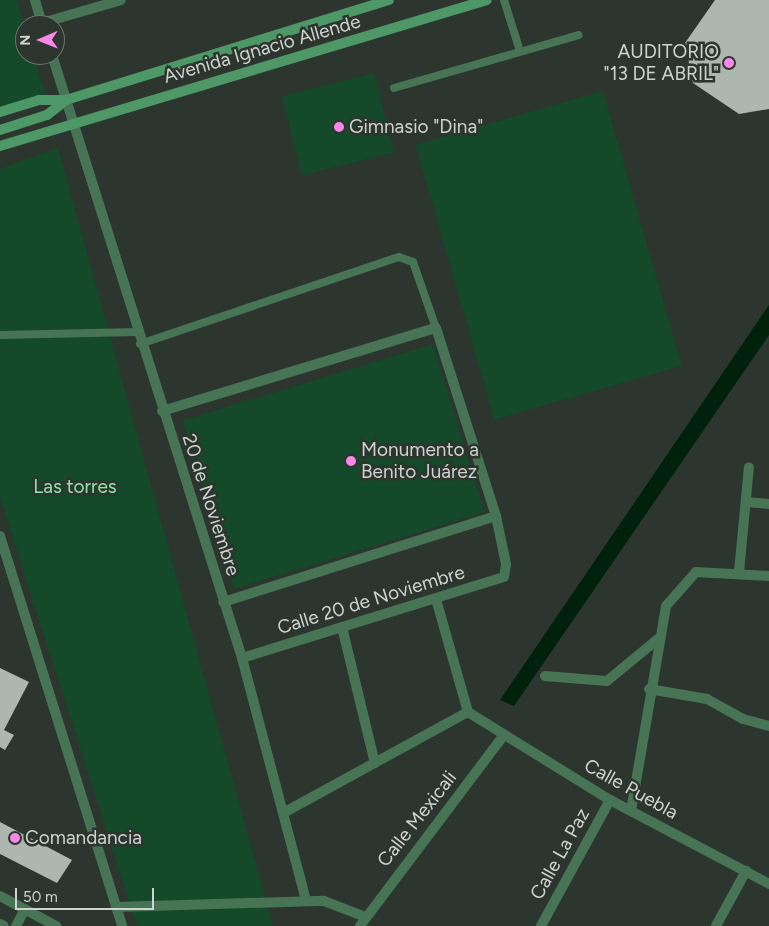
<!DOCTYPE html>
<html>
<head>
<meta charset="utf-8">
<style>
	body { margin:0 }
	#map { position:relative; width:769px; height:926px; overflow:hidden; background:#2d352f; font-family:Figtree,sans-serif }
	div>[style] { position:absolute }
	.green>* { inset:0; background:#144929; transform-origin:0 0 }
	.water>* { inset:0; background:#00220d }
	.building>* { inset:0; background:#adb7af }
	.lane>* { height:8px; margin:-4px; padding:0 4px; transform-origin:4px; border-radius:4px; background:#477455 }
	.street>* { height:10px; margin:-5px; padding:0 5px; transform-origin:5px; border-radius:5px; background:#477455 }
	.secondary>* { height:10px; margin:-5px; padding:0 5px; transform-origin:5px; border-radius:5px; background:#4e9867 }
	.dots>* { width:14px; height:14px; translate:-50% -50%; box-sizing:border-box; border:2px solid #2d352f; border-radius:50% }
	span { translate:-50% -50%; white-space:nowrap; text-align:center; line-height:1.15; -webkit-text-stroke:5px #2d352f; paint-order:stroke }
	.street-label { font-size:19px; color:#ced3cf }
	.poi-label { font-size:19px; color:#ced3cf }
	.right { translate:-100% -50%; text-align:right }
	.left { translate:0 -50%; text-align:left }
	.park-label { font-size:19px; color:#8ae7a7 }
	.north { position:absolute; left:15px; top:15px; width:50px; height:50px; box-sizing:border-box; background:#2d352f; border:1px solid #6d746f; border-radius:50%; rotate:269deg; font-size:14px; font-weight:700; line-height:20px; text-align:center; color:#ced3cf }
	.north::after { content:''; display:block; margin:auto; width:18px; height:22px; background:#f987e8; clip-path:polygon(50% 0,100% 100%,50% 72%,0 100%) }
	.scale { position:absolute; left:15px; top:888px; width:139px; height:22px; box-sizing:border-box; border:2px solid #ced3cf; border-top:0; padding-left:6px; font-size:15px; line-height:18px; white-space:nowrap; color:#ced3cf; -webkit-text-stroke:4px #2d352f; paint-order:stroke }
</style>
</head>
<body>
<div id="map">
	<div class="green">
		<i style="clip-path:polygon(0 0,17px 0,25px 28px,25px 55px,33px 55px,46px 96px,0 109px)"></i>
		<i style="left:374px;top:73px;width:82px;height:95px;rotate:76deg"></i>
		<i style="left:603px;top:91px;width:286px;height:195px;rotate:74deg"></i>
		<i style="clip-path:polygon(58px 148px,273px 926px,137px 926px,0 498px,0 169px)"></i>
		<i style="left:433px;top:344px;width:176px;height:262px;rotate:73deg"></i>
	</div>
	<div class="water">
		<i style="clip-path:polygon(769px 305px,769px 335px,514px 706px,500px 700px)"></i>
	</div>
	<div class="building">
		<i style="clip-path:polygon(715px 0,769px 0,769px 109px,739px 114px,693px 83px,685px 43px)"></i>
		<i style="clip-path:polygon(0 668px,29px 682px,4px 730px,14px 735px,5px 750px,0 747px)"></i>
		<i style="clip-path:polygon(0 822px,72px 860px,57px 883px,0 854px)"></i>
	</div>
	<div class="lane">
		<i style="left:504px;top:0;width:53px;rotate:72.6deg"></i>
		<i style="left:394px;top:88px;width:192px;rotate:-16deg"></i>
		<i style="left:0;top:335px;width:137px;rotate:-1.3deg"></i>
		<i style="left:140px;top:344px;width:273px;rotate:-18.6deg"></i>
		<i style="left:399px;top:257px;width:15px;rotate:20deg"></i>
		<i style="left:413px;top:262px;width:70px;rotate:70.8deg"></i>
	</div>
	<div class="street">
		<i style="left:35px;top:0;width:26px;rotate:74deg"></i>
		<i style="left:42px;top:23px;width:82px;rotate:-16.2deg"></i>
		<i style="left:52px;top:55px;width:632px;rotate:72.51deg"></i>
		<i style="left:242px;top:658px;width:251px;rotate:75.2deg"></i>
		<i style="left:162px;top:411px;width:286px;rotate:-16.9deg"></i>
		<i style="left:436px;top:328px;width:197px;rotate:72.3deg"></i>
		<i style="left:496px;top:516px;width:286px;rotate:162.5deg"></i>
		<i style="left:747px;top:502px;width:22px;rotate:5deg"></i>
		<i style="left:0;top:536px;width:409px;rotate:72.6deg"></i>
		<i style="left:739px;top:572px;width:105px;rotate:-84.6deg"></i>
		<i style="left:436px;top:599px;width:117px;rotate:74.2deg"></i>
		<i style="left:468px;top:712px;width:167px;rotate:31.8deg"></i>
		<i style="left:610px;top:800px;width:180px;rotate:27.8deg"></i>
		<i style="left:342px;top:627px;width:140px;rotate:76.4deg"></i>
		<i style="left:242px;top:658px;width:274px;rotate:-17.2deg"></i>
		<i style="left:504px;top:577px;width:13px;rotate:-81deg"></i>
		<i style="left:506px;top:564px;width:49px;rotate:-101.8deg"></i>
		<i style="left:545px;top:676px;width:62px;rotate:4.6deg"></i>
		<i style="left:607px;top:681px;width:67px;rotate:-39.6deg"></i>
		<i style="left:649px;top:689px;width:59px;rotate:9.8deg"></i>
		<i style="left:707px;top:699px;width:41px;rotate:29.1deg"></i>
		<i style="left:743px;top:719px;width:27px;rotate:15deg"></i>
		<i style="left:631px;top:811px;width:208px;rotate:-80.3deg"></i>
		<i style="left:666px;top:606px;width:45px;rotate:-48.6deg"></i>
		<i style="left:696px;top:572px;width:73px;rotate:3.1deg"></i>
		<i style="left:285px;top:812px;width:209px;rotate:-28.7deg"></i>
		<i style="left:0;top:896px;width:64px;rotate:28.2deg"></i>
		<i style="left:116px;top:907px;width:208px;rotate:-1.7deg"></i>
		<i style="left:324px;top:901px;width:42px;rotate:21deg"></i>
		<i style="left:0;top:924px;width:4px;rotate:27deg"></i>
		<i style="left:16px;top:926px;width:19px;rotate:-62deg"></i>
		<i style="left:360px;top:926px;width:239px;rotate:-53deg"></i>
		<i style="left:541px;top:926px;width:144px;rotate:-61.3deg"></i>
		<i style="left:716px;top:926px;width:63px;rotate:-61.4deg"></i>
	</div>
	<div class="secondary">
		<i style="left:0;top:112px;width:41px;rotate:-17.1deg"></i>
		<i style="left:39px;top:100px;width:27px"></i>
		<i style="left:66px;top:100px;width:338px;rotate:-17.2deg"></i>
		<i style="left:0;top:130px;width:49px;rotate:-17.7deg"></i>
		<i style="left:47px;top:115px;width:24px;rotate:-38deg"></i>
		<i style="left:0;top:146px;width:508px;rotate:-16.69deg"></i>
	</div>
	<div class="dots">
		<i style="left:729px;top:63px;background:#f987e8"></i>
		<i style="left:339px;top:127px;background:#f987e8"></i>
		<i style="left:351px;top:461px;background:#f987e8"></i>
		<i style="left:15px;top:838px;background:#f987e8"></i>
	</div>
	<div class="street-label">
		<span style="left:262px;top:49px;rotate:-16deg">Avenida Ignacio Allende</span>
		<span style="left:211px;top:505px;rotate:72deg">20 de Noviembre</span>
		<span style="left:371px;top:600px;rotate:-17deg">Calle 20 de Noviembre</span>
		<span style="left:631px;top:789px;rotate:29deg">Calle Puebla</span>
		<span style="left:417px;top:819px;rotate:-52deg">Calle Mexicali</span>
		<span style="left:560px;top:854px;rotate:-61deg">Calle La Paz</span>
	</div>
	<div class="poi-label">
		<span class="right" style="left:719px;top:63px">AUDITORIO<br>"13 DE ABRIL"</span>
		<span class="left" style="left:349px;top:127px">Gimnasio "Dina"</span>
		<span class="left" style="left:361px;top:461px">Monumento a<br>Benito Juárez</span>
		<span class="left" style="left:25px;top:838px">Comandancia</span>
	</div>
	<div class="park-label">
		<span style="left:75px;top:487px">Las torres</span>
	</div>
	<div class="north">N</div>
	<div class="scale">50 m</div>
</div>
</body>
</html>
